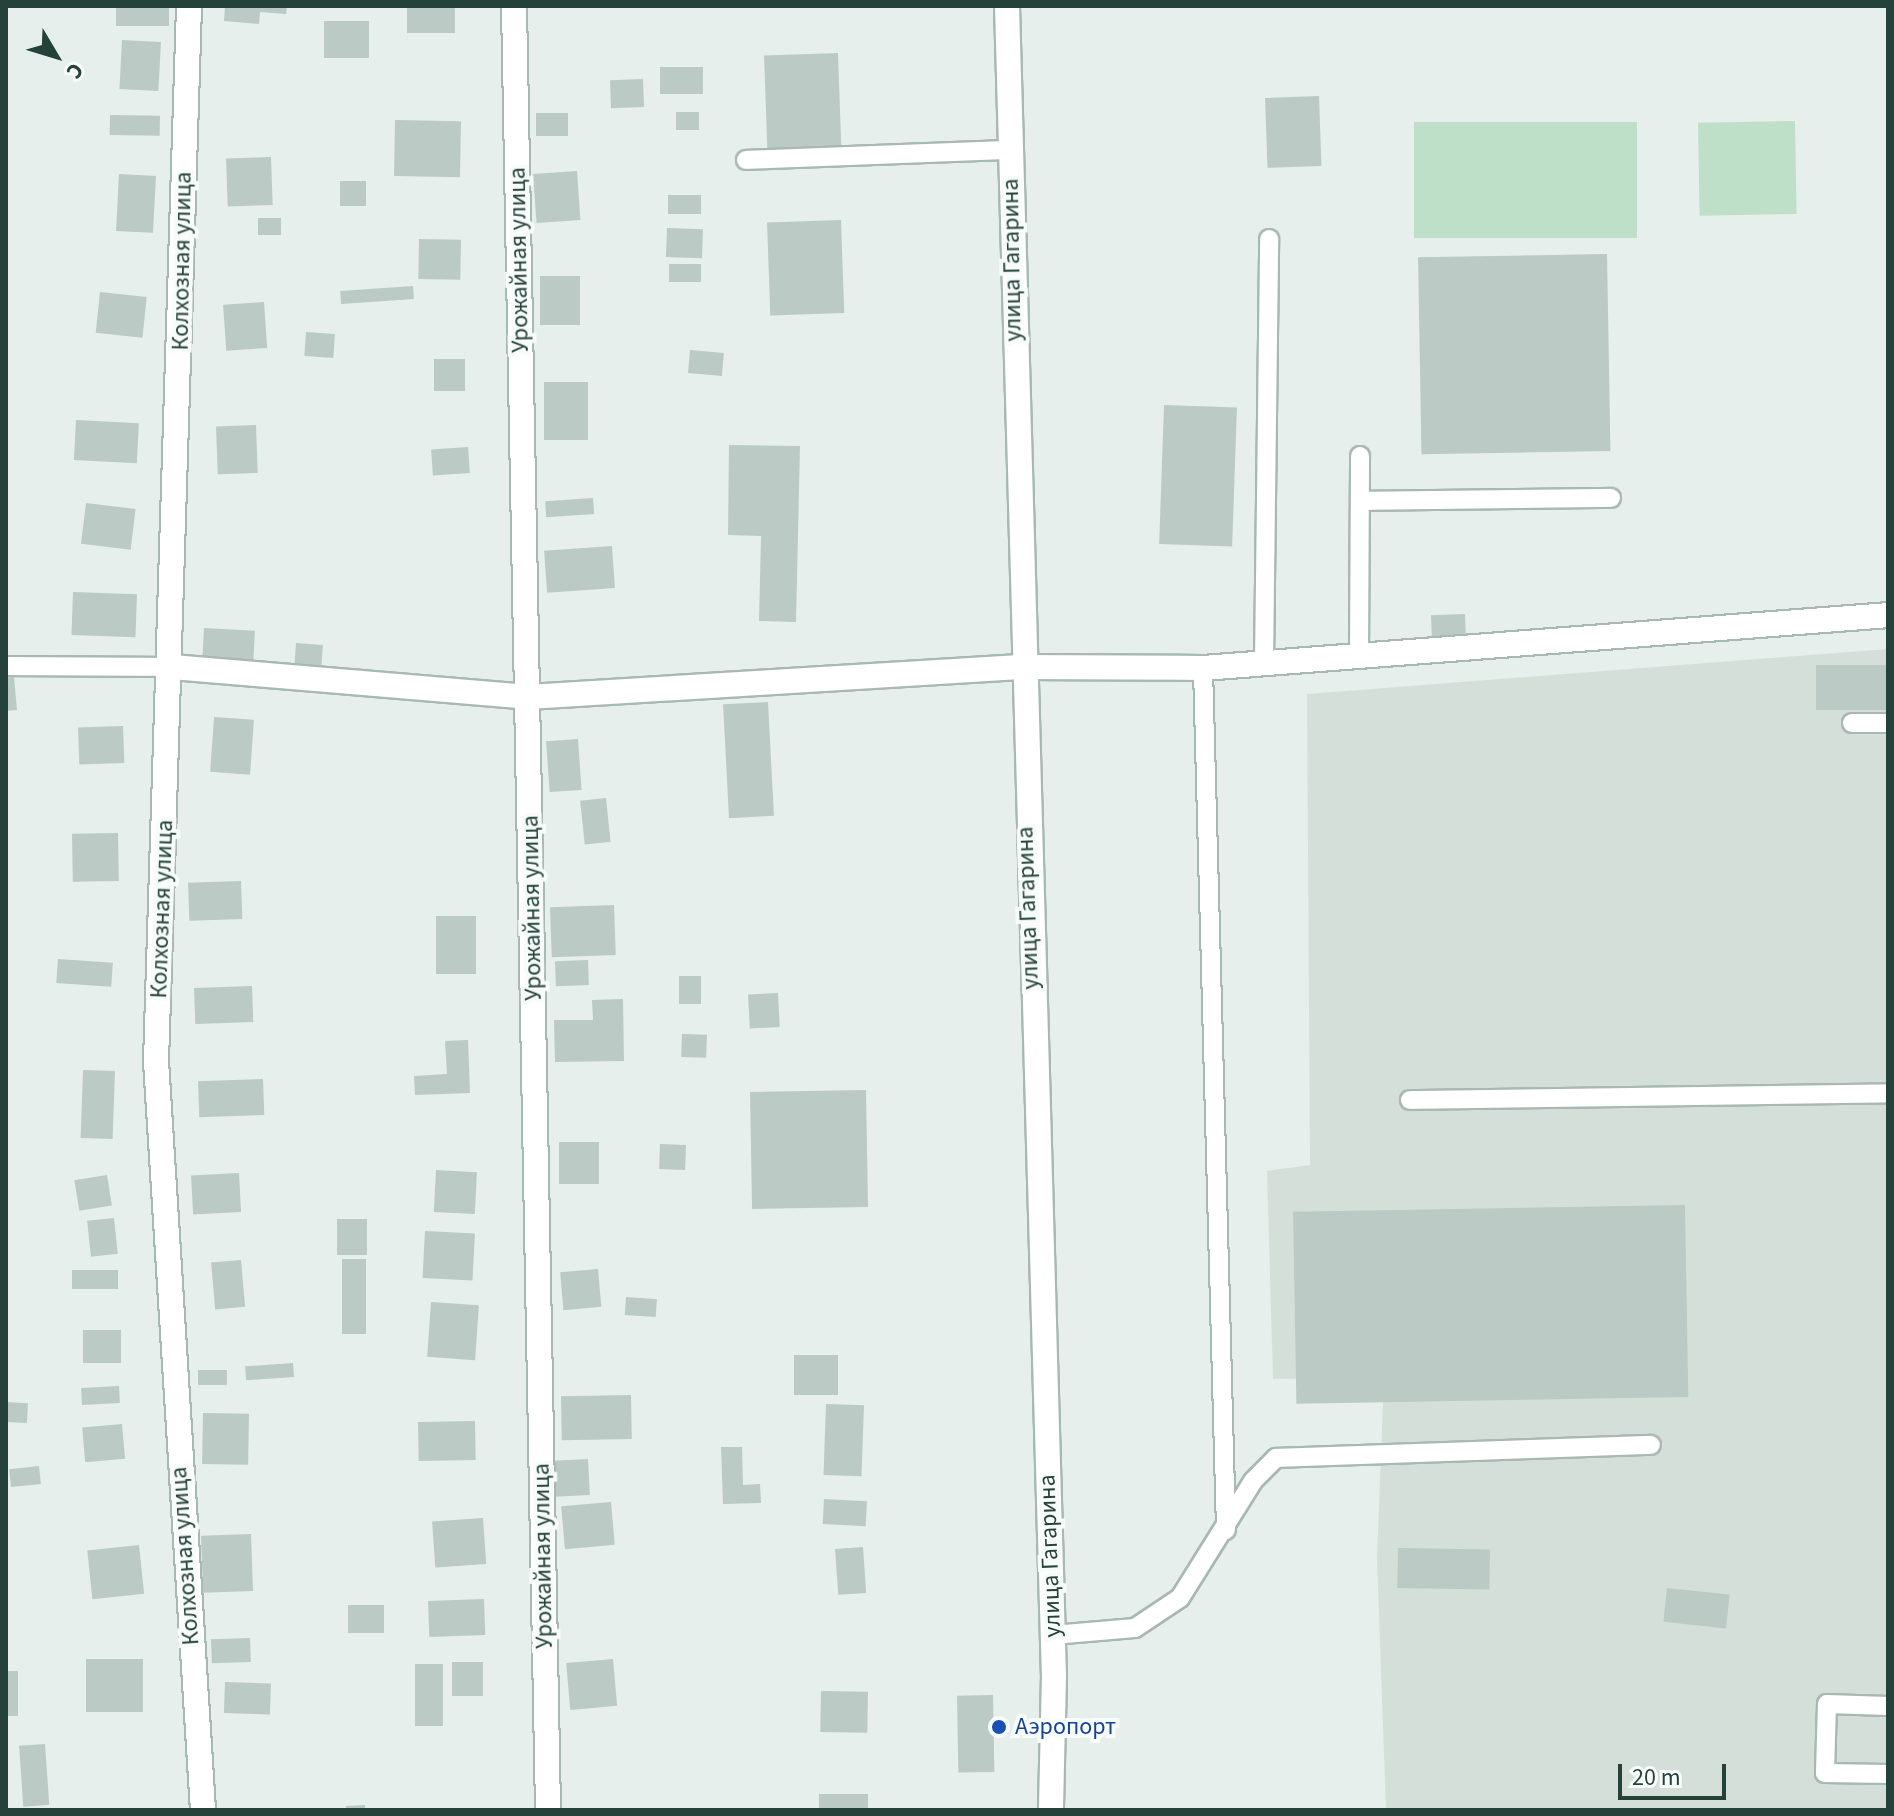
<!DOCTYPE html>
<html>
<head>
<meta charset="utf-8">
<style>
	body { margin:0 }
	#map { position:relative; width:1894px; height:1816px; overflow:hidden; background:#e6efeb; font-family:"Source Sans 3",sans-serif }
	div>[style] { position:absolute }
	.built>* { inset:0; background:#d4dfda }
	.green>* { inset:0; background:#bfe0c8; transform-origin:0 0 }
	.building>* { inset:0; background:#bbcac4; transform-origin:0 0 }
	.roads { filter:drop-shadow(2px 0 #a8b8b2) drop-shadow(-2px 0 #a8b8b2) drop-shadow(0 2px #a8b8b2) drop-shadow(0 -2px #a8b8b2) }
	.service>* { height:18px; margin:-9px; padding:0 9px; transform-origin:9px; border-radius:9px; background:#fff }
	.minor>* { height:24px; margin:-12px; padding:0 12px; transform-origin:12px; border-radius:12px; background:#fff }
	.secondary>* { height:24px; margin:-12px; padding:0 12px; transform-origin:12px; border-radius:12px; background:#fff }
	.dots>* { width:22px; height:22px; translate:-50% -50%; box-sizing:border-box; border:4px solid #f7fbf9; border-radius:50% }
	span { translate:-50% -50%; white-space:nowrap; text-align:center; line-height:1.15; -webkit-text-stroke:8px #f7fbf9; paint-order:stroke }
	.street-label { font-size:24px; color:#24423a }
	.transit-label { font-size:24px; color:#164399 }
	.left { translate:0 -50%; text-align:left }
	.frame { position:absolute; inset:0; border:8px solid #24423a; pointer-events:none }
	.north { position:absolute; left:16px; top:16px; width:80px; height:80px; -webkit-text-stroke:6px #f7fbf9; paint-order:stroke; rotate:128deg; font-size:22px; font-weight:700; line-height:32px; text-align:center; color:#24423a }
	.north::after { content:''; display:block; margin:auto; width:28px; height:36px; background:#24423a; clip-path:polygon(50% 0,100% 100%,50% 72%,0 100%) }
	.scale { position:absolute; left:1618px; top:1764px; width:108px; height:36px; box-sizing:border-box; border:4px solid #24423a; border-top:0; padding-left:10px; font-size:24px; line-height:28px; white-space:nowrap; color:#24423a; -webkit-text-stroke:6px #f7fbf9; paint-order:stroke }
</style>
</head>
<body>
<div id="map">
	<div class="built">
		<i style="clip-path:polygon(1888px 649px,1888px 1810px,1386px 1810px,1377px 1558px,1384px 1378px,1273px 1379px,1267px 1171px,1310px 1165px,1307px 694px)"></i>
	</div>
	<div class="green">
		<i style="left:1795px;top:121px;width:93px;height:97px;rotate:89deg"></i>
		<i style="left:1637px;top:122px;width:116px;height:223px;rotate:90deg"></i>
	</div>
	<div class="building">
		<i style="left:116px;top:6px;width:53px;height:20px"></i>
		<i style="clip-path:polygon(225px 6px,287px 6px,286px 14px,260px 12px,259px 24px,224px 21px)"></i>
		<i style="left:407px;top:6px;width:48px;height:27px"></i>
		<i style="left:324px;top:21px;width:45px;height:37px"></i>
		<i style="left:122px;top:40px;width:39px;height:49px;rotate:3deg"></i>
		<i style="left:838px;top:53px;width:94px;height:74px;rotate:88deg"></i>
		<i style="left:660px;top:67px;width:43px;height:27px"></i>
		<i style="left:643px;top:79px;width:28px;height:33px;rotate:88deg"></i>
		<i style="left:1319px;top:96px;width:70px;height:54px;rotate:88deg"></i>
		<i style="left:676px;top:112px;width:23px;height:18px"></i>
		<i style="left:536px;top:113px;width:32px;height:23px"></i>
		<i style="left:110px;top:115px;width:50px;height:20px;rotate:1deg"></i>
		<i style="left:395px;top:120px;width:66px;height:56px;rotate:1deg"></i>
		<i style="left:271px;top:157px;width:48px;height:45px;rotate:88deg"></i>
		<i style="left:577px;top:171px;width:49px;height:44px;rotate:86deg"></i>
		<i style="left:119px;top:174px;width:37px;height:57px;rotate:3deg"></i>
		<i style="left:340px;top:181px;width:26px;height:25px"></i>
		<i style="left:668px;top:195px;width:33px;height:19px"></i>
		<i style="left:258px;top:218px;width:23px;height:17px"></i>
		<i style="left:841px;top:220px;width:93px;height:74px;rotate:88deg"></i>
		<i style="left:667px;top:228px;width:36px;height:29px;rotate:2deg"></i>
		<i style="left:419px;top:239px;width:42px;height:40px;rotate:1deg"></i>
		<i style="left:1607px;top:254px;width:197px;height:189px;rotate:89deg"></i>
		<i style="left:701px;top:264px;width:18px;height:32px;rotate:90deg"></i>
		<i style="left:580px;top:276px;width:49px;height:40px;rotate:90deg"></i>
		<i style="left:413px;top:286px;width:13px;height:73px;rotate:86deg"></i>
		<i style="left:100px;top:292px;width:47px;height:41px;rotate:6deg"></i>
		<i style="left:264px;top:302px;width:46px;height:41px;rotate:86deg"></i>
		<i style="left:306px;top:332px;width:29px;height:24px;rotate:4deg"></i>
		<i style="left:690px;top:350px;width:34px;height:23px;rotate:5deg"></i>
		<i style="left:434px;top:359px;width:31px;height:32px"></i>
		<i style="left:544px;top:382px;width:44px;height:58px"></i>
		<i style="left:1164px;top:405px;width:73px;height:139px;rotate:2deg"></i>
		<i style="left:76px;top:420px;width:63px;height:40px;rotate:3deg"></i>
		<i style="left:256px;top:425px;width:48px;height:40px;rotate:88deg"></i>
		<i style="clip-path:polygon(729px 445px,800px 446px,796px 622px,759px 621px,761px 536px,728px 535px)"></i>
		<i style="left:468px;top:447px;width:26px;height:37px;rotate:86deg"></i>
		<i style="left:593px;top:498px;width:16px;height:48px;rotate:86deg"></i>
		<i style="left:86px;top:503px;width:50px;height:41px;rotate:7deg"></i>
		<i style="left:612px;top:546px;width:42px;height:68px;rotate:86deg"></i>
		<i style="left:73px;top:592px;width:64px;height:43px;rotate:2deg"></i>
		<i style="left:1465px;top:614px;width:25px;height:34px;rotate:88deg"></i>
		<i style="left:204px;top:628px;width:51px;height:30px;rotate:3deg"></i>
		<i style="left:296px;top:643px;width:27px;height:22px;rotate:4deg"></i>
		<i style="left:1888px;top:665px;width:45px;height:72px;rotate:90deg"></i>
		<i style="clip-path:polygon(14px 677px,17px 710px,6px 711px,6px 678px)"></i>
		<i style="left:768px;top:702px;width:114px;height:45px;rotate:87deg"></i>
		<i style="left:214px;top:717px;width:40px;height:55px;rotate:4deg"></i>
		<i style="left:123px;top:726px;width:37px;height:45px;rotate:88deg"></i>
		<i style="left:578px;top:739px;width:51px;height:32px;rotate:86deg"></i>
		<i style="left:606px;top:798px;width:44px;height:26px;rotate:84deg"></i>
		<i style="left:118px;top:833px;width:48px;height:46px;rotate:89deg"></i>
		<i style="left:241px;top:881px;width:38px;height:53px;rotate:88deg"></i>
		<i style="left:614px;top:905px;width:50px;height:64px;rotate:88deg"></i>
		<i style="left:436px;top:916px;width:40px;height:58px"></i>
		<i style="left:58px;top:959px;width:55px;height:24px;rotate:4deg"></i>
		<i style="left:588px;top:960px;width:25px;height:33px;rotate:88deg"></i>
		<i style="left:679px;top:976px;width:22px;height:28px"></i>
		<i style="left:252px;top:986px;width:36px;height:58px;rotate:88deg"></i>
		<i style="left:778px;top:993px;width:34px;height:30px;rotate:87deg"></i>
		<i style="clip-path:polygon(623px 999px,624px 1061px,555px 1062px,554px 1020px,593px 1020px,592px 1000px)"></i>
		<i style="left:682px;top:1034px;width:25px;height:23px;rotate:2deg"></i>
		<i style="clip-path:polygon(468px 1040px,470px 1093px,415px 1095px,414px 1076px,447px 1074px,445px 1041px)"></i>
		<i style="left:83px;top:1070px;width:32px;height:68px;rotate:2deg"></i>
		<i style="left:263px;top:1079px;width:36px;height:65px;rotate:88deg"></i>
		<i style="left:866px;top:1090px;width:117px;height:116px;rotate:89deg"></i>
		<i style="left:559px;top:1142px;width:40px;height:42px"></i>
		<i style="left:660px;top:1144px;width:26px;height:25px;rotate:2deg"></i>
		<i style="left:436px;top:1170px;width:41px;height:42px;rotate:3deg"></i>
		<i style="left:239px;top:1173px;width:39px;height:48px;rotate:87deg"></i>
		<i style="left:107px;top:1175px;width:31px;height:33px;rotate:81deg"></i>
		<i style="left:1685px;top:1205px;width:192px;height:392px;rotate:89deg"></i>
		<i style="left:114px;top:1218px;width:36px;height:27px;rotate:84deg"></i>
		<i style="left:337px;top:1219px;width:30px;height:36px"></i>
		<i style="left:425px;top:1231px;width:50px;height:47px;rotate:3deg"></i>
		<i style="left:342px;top:1259px;width:24px;height:75px"></i>
		<i style="left:241px;top:1260px;width:47px;height:30px;rotate:85deg"></i>
		<i style="left:598px;top:1269px;width:38px;height:38px;rotate:85deg"></i>
		<i style="left:118px;top:1270px;width:19px;height:46px;rotate:90deg"></i>
		<i style="left:626px;top:1297px;width:31px;height:18px;rotate:4deg"></i>
		<i style="left:431px;top:1302px;width:48px;height:55px;rotate:4deg"></i>
		<i style="left:83px;top:1330px;width:38px;height:33px"></i>
		<i style="left:794px;top:1355px;width:44px;height:40px"></i>
		<i style="left:293px;top:1363px;width:14px;height:48px;rotate:86deg"></i>
		<i style="left:198px;top:1370px;width:29px;height:15px"></i>
		<i style="left:119px;top:1386px;width:17px;height:38px;rotate:87deg"></i>
		<i style="left:631px;top:1395px;width:44px;height:70px;rotate:89deg"></i>
		<i style="left:6px;top:1402px;width:22px;height:20px;rotate:3deg"></i>
		<i style="left:826px;top:1404px;width:38px;height:71px;rotate:2deg"></i>
		<i style="left:203px;top:1413px;width:46px;height:51px;rotate:1deg"></i>
		<i style="left:475px;top:1421px;width:39px;height:57px;rotate:89deg"></i>
		<i style="left:122px;top:1424px;width:35px;height:40px;rotate:85deg"></i>
		<i style="clip-path:polygon(721px 1447px,742px 1447px,743px 1485px,760px 1484px,761px 1503px,723px 1504px)"></i>
		<i style="left:588px;top:1459px;width:36px;height:34px;rotate:87deg"></i>
		<i style="left:39px;top:1466px;width:18px;height:30px;rotate:84deg"></i>
		<i style="left:824px;top:1499px;width:43px;height:25px;rotate:3deg"></i>
		<i style="left:611px;top:1502px;width:43px;height:50px;rotate:85deg"></i>
		<i style="left:483px;top:1518px;width:46px;height:51px;rotate:86deg"></i>
		<i style="left:251px;top:1534px;width:57px;height:50px;rotate:88deg"></i>
		<i style="left:139px;top:1545px;width:49px;height:52px;rotate:84deg"></i>
		<i style="left:863px;top:1547px;width:46px;height:28px;rotate:86deg"></i>
		<i style="left:1398px;top:1548px;width:92px;height:40px;rotate:1deg"></i>
		<i style="left:1667px;top:1588px;width:63px;height:34px;rotate:6deg"></i>
		<i style="left:484px;top:1599px;width:36px;height:56px;rotate:88deg"></i>
		<i style="left:348px;top:1605px;width:36px;height:28px"></i>
		<i style="left:250px;top:1638px;width:24px;height:39px;rotate:88deg"></i>
		<i style="left:143px;top:1659px;width:53px;height:57px;rotate:90deg"></i>
		<i style="left:613px;top:1659px;width:47px;height:47px;rotate:85deg"></i>
		<i style="left:452px;top:1662px;width:31px;height:34px"></i>
		<i style="left:415px;top:1664px;width:28px;height:62px"></i>
		<i style="left:6px;top:1671px;width:12px;height:45px"></i>
		<i style="left:225px;top:1682px;width:46px;height:31px;rotate:2deg"></i>
		<i style="left:821px;top:1691px;width:47px;height:41px;rotate:1deg"></i>
		<i style="left:993px;top:1695px;width:77px;height:36px;rotate:89deg"></i>
		<i style="left:45px;top:1744px;width:61px;height:26px;rotate:86deg"></i>
		<i style="left:819px;top:1794px;width:49px;height:16px"></i>
		<i style="clip-path:polygon(365px 1805px,365px 1810px,346px 1810px,346px 1806px)"></i>
	</div>
	<div class="roads">
		<div class="service">
			<i style="left:746px;top:160px;width:264px;rotate:-2.2deg"></i>
			<i style="left:1360px;top:501px;width:251px;rotate:-0.7deg"></i>
			<i style="left:1359px;top:656px;width:200px;rotate:-89.7deg"></i>
			<i style="left:1264px;top:663px;width:424px;rotate:-89.3deg"></i>
			<i style="left:6px;top:666px;width:166px;rotate:0.3deg"></i>
			<i style="left:1203px;top:668px;width:862px;rotate:88.47deg"></i>
			<i style="left:1852px;top:723px;width:36px"></i>
			<i style="left:1410px;top:1100px;width:478px;rotate:-0.8deg"></i>
			<i style="left:1053px;top:1635px;width:82px;rotate:-4.9deg"></i>
			<i style="left:1135px;top:1628px;width:54px;rotate:-33.7deg"></i>
			<i style="left:1180px;top:1598px;width:138px;rotate:-58deg"></i>
			<i style="left:1253px;top:1481px;width:33px;rotate:-45deg"></i>
			<i style="left:1276px;top:1458px;width:375px;rotate:-2deg"></i>
			<i style="left:1888px;top:1706px;width:61px;rotate:-178.1deg"></i>
			<i style="left:1827px;top:1704px;width:69px;rotate:91.7deg"></i>
			<i style="left:1825px;top:1773px;width:63px;rotate:0.9deg"></i>
		</div>
		<div class="minor">
			<i style="left:189px;top:6px;width:1056px;rotate:91.79deg"></i>
			<i style="left:156px;top:1061px;width:750px;rotate:86.41deg"></i>
			<i style="left:514px;top:6px;width:1804px;rotate:88.92deg"></i>
			<i style="left:172px;top:667px;width:357px;rotate:4.8deg"></i>
			<i style="left:528px;top:697px;width:493px;rotate:-3.5deg"></i>
			<i style="left:1020px;top:667px;width:183px;rotate:0.3deg"></i>
			<i style="left:1203px;top:668px;width:687px;rotate:-4.42deg"></i>
		</div>
		<div class="secondary">
			<i style="left:1007px;top:6px;width:1670px;rotate:88.39deg"></i>
			<i style="left:1054px;top:1675px;width:135px;rotate:91.3deg"></i>
		</div>
	</div>
	<div class="dots">
		<i style="left:999px;top:1727px;background:#1a4fb4"></i>
	</div>
	<div class="street-label">
		<span style="left:519px;top:260px;rotate:-91deg">Урожайная улица</span>
		<span style="left:1012px;top:260px;rotate:-91deg">улица Гагарина</span>
		<span style="left:182px;top:261px;rotate:-89deg">Колхозная улица</span>
		<span style="left:532px;top:908px;rotate:-91deg">Урожайная улица</span>
		<span style="left:1028px;top:908px;rotate:-92deg">улица Гагарина</span>
		<span style="left:162px;top:909px;rotate:-88deg">Колхозная улица</span>
		<span style="left:185px;top:1556px;rotate:-94deg">Колхозная улица</span>
		<span style="left:543px;top:1556px;rotate:-91deg">Урожайная улица</span>
		<span style="left:1050px;top:1556px;rotate:-92deg">улица Гагарина</span>
	</div>
	<div class="transit-label">
		<span class="left" style="left:1015px;top:1727px">Аэропорт</span>
	</div>
	<div class="frame"></div>
	<div class="north">С</div>
	<div class="scale">20 m</div>
</div>
</body>
</html>
